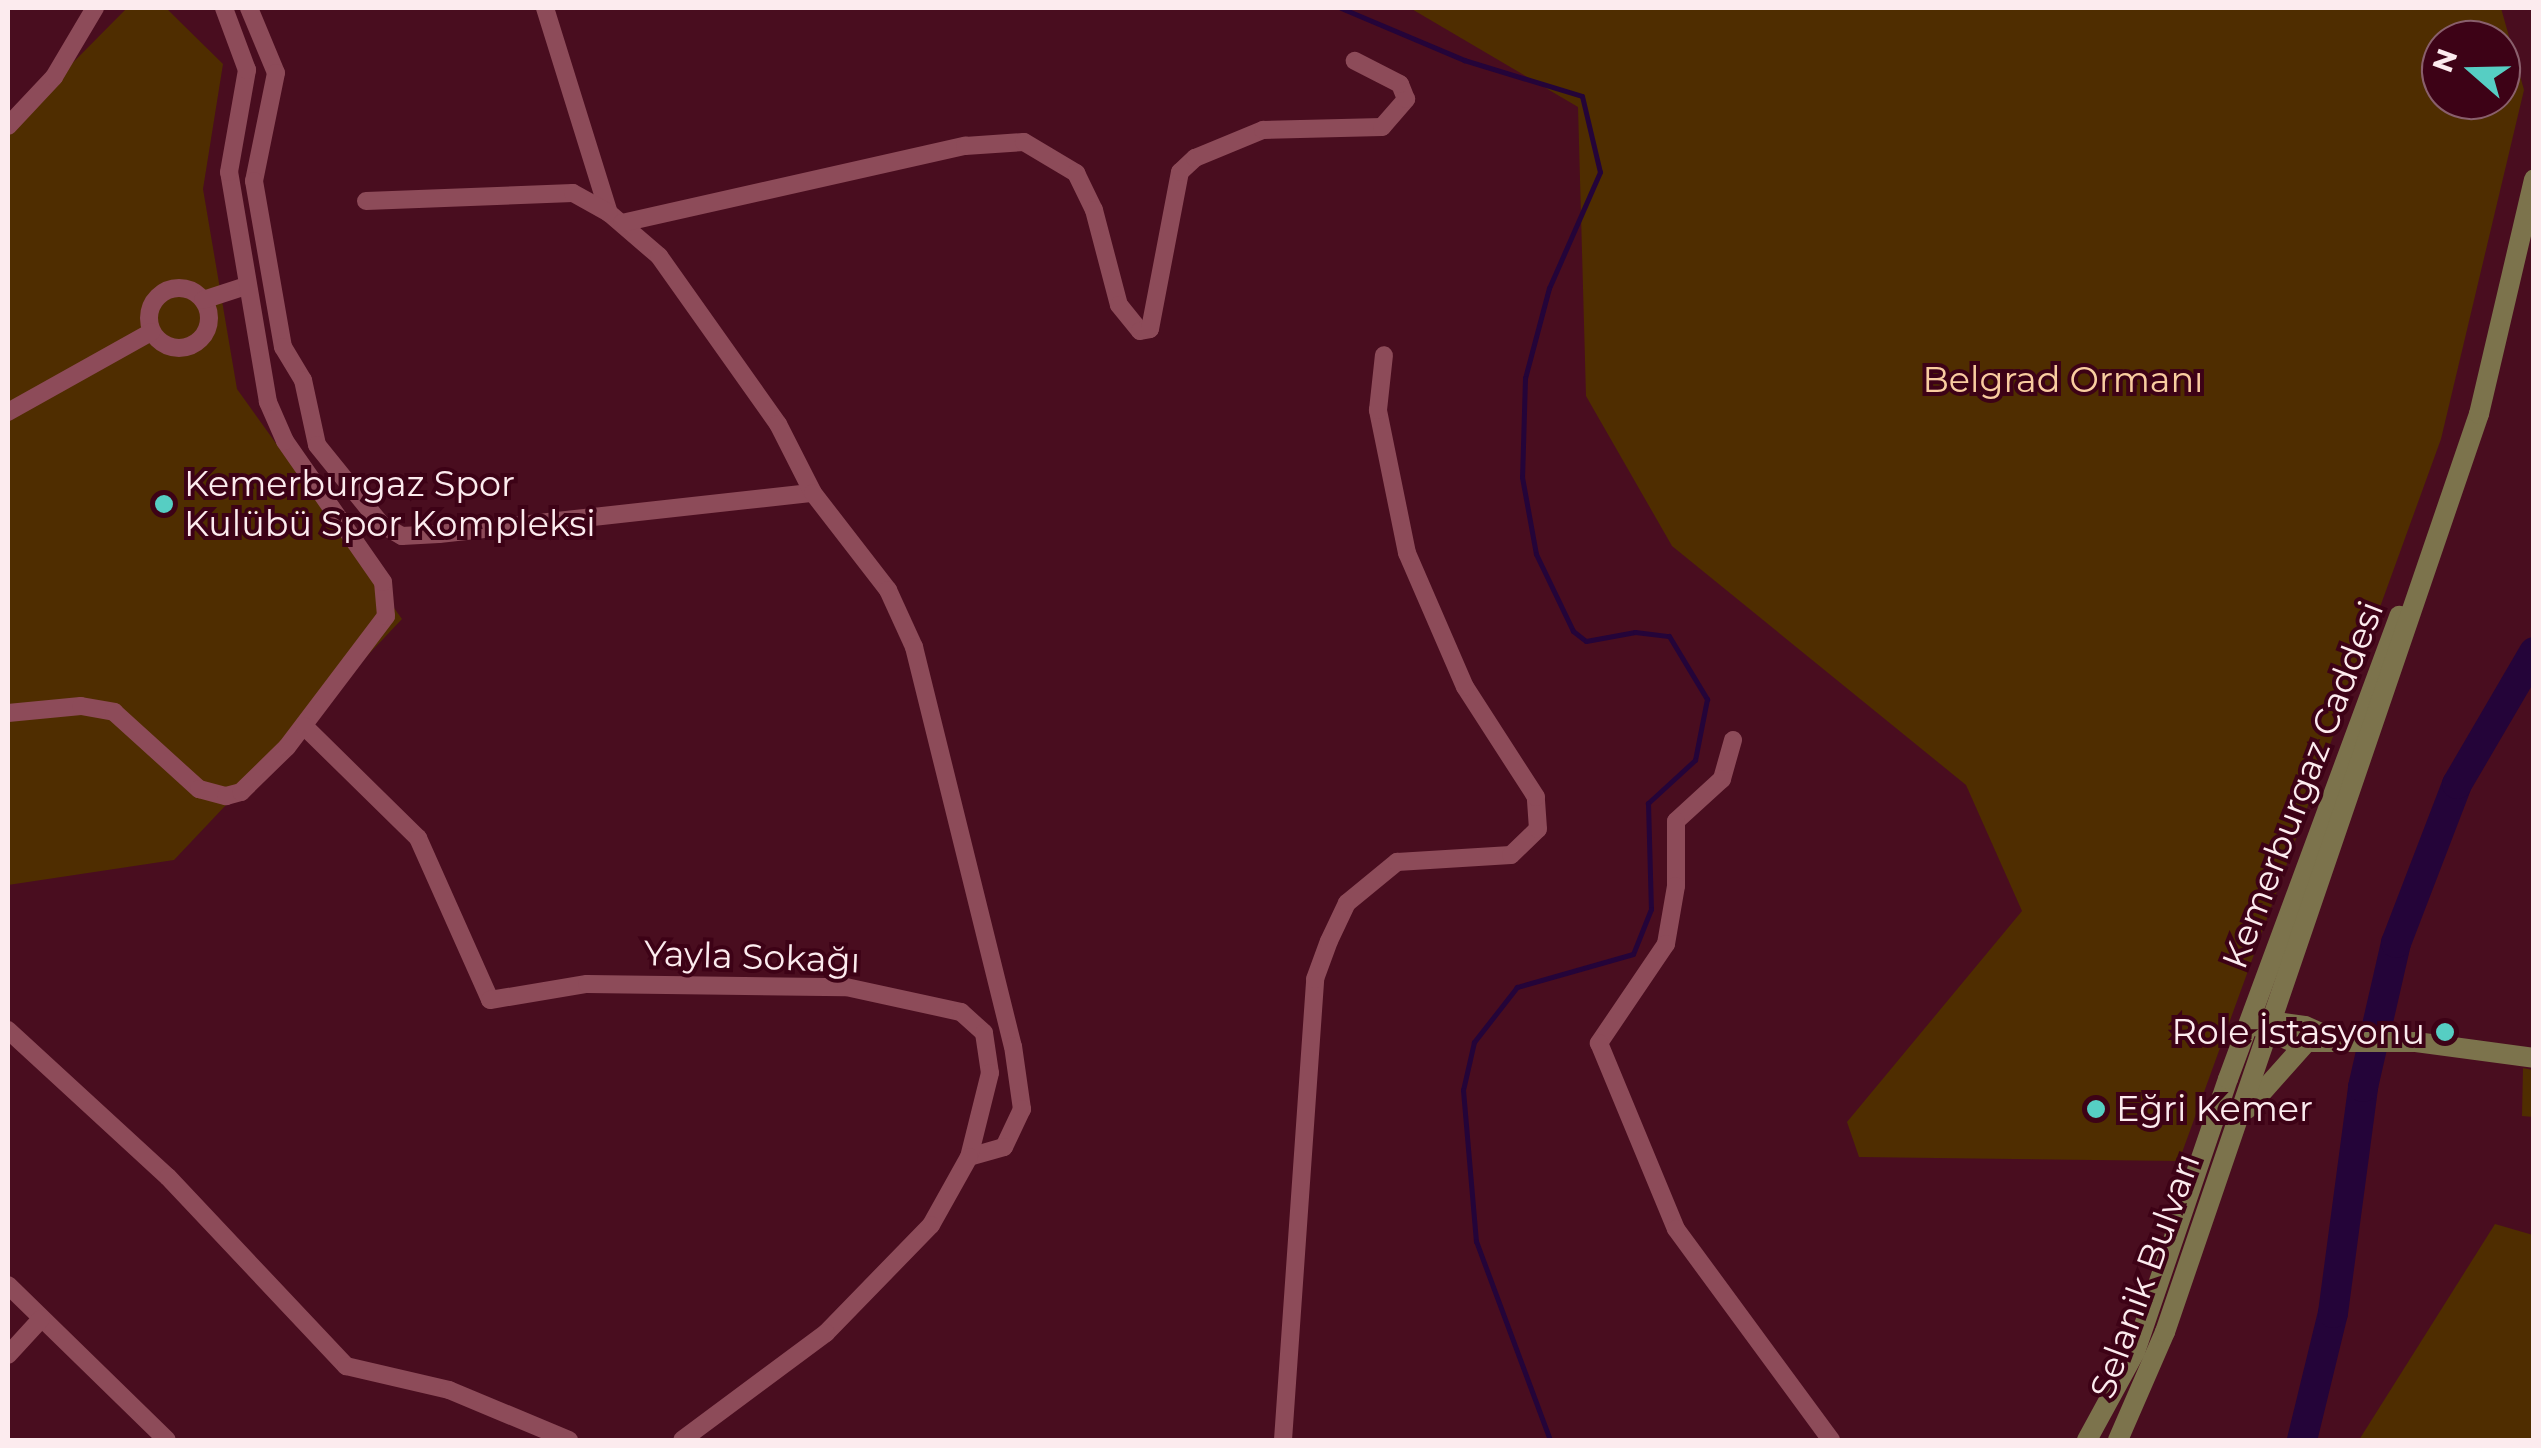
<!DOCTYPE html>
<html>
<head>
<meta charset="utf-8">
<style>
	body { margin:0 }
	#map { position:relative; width:2541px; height:1448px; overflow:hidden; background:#490d1f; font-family:Montserrat,sans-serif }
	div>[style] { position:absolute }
	.green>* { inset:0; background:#4f2d00 }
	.stream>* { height:5px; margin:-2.5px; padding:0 2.5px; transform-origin:2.5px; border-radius:2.5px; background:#240439 }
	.river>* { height:30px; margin:-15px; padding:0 15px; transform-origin:15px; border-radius:15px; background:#240439 }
	.minor>* { height:18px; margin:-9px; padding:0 9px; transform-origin:9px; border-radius:9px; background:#8d4b59 }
	.minor>.ring { margin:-9px; padding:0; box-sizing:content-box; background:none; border:18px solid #8d4b59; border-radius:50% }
	.major>* { height:20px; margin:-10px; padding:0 10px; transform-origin:10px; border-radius:10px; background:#7c734c }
	.dots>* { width:28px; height:28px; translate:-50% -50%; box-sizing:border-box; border:5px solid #3d0216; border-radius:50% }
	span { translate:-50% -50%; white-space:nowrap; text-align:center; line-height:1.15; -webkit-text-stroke:8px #3d0216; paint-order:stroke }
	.park-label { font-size:35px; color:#f9cda0 }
	.poi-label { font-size:35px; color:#fcebee }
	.left { translate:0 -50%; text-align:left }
	.right { translate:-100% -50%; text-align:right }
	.street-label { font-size:35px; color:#fcebee }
	.frame { position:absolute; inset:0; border:10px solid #fcebee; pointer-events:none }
	.north { position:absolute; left:2421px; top:20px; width:100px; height:100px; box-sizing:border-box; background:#3d0216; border:2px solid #895f6c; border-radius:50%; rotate:290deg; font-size:28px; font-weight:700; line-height:40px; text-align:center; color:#fcebee }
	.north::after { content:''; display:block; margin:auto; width:35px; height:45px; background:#56cec3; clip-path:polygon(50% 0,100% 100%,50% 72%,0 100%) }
</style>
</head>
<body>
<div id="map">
	<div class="green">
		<i style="clip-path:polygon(127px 8px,166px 8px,223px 64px,203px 189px,237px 389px,402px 619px,174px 860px,8px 885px,8px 128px)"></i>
		<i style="clip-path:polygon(evenodd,1410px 8px,2501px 8px,2524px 90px,2441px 439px,2179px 1161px,1859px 1157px,1847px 1122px,2022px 911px,1966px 785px,1672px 546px,1586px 396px,1578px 107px,1410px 8px,2501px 40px,2501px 100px,2441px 100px,2441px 40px,2501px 40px)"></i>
		<i style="clip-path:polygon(2523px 1068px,2533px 1070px,2533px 1117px,2522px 1116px)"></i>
		<i style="clip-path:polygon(2495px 1224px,2533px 1235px,2533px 1440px,2359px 1440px)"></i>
	</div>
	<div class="stream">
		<i style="left:1341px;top:8px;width:134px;rotate:22.9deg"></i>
		<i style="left:1464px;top:60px;width:123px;rotate:17deg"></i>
		<i style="left:1582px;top:96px;width:78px;rotate:76.7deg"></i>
		<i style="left:1600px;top:172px;width:127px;rotate:113.7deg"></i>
		<i style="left:1549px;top:288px;width:93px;rotate:104.9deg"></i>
		<i style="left:1525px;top:378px;width:99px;rotate:91.7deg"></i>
		<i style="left:1522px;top:477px;width:78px;rotate:79.7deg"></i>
		<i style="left:1536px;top:554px;width:85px;rotate:64.3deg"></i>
		<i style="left:1573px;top:631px;width:16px;rotate:38deg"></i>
		<i style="left:1586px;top:641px;width:50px;rotate:-10.4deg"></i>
		<i style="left:1635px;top:632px;width:34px;rotate:7deg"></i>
		<i style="left:1669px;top:636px;width:74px;rotate:58.9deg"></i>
		<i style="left:1707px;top:699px;width:62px;rotate:101.1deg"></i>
		<i style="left:1695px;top:760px;width:64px;rotate:137.5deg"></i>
		<i style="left:1648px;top:803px;width:106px;rotate:88.4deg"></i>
		<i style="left:1651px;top:909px;width:48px;rotate:111.8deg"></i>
		<i style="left:1633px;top:954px;width:121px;rotate:164.1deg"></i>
		<i style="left:1517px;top:987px;width:70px;rotate:128deg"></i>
		<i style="left:1474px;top:1042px;width:49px;rotate:102.9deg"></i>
		<i style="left:1463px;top:1090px;width:152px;rotate:85.1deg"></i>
		<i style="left:1476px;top:1241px;width:212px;rotate:69.6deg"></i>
	</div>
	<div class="river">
		<i style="left:2302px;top:1440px;width:131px;rotate:-76.3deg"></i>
		<i style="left:2333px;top:1313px;width:228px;rotate:-82.4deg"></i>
		<i style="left:2363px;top:1087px;width:148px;rotate:-77.1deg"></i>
		<i style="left:2396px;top:943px;width:170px;rotate:-69deg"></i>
		<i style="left:2457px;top:784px;width:153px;rotate:-59.7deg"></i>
	</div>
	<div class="minor">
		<i style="left:249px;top:8px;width:70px;rotate:67.4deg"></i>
		<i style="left:276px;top:73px;width:110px;rotate:101.5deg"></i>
		<i style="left:254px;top:181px;width:169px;rotate:80.1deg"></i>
		<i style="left:283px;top:347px;width:39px;rotate:59deg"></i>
		<i style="left:303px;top:380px;width:66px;rotate:77.8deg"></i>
		<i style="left:317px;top:445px;width:102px;rotate:51deg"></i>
		<i style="left:381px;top:524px;width:24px;rotate:30deg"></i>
		<i style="left:402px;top:536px;width:37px;rotate:-3deg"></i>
		<i style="left:439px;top:534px;width:376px;rotate:-6.3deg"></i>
		<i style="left:545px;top:8px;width:215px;rotate:72.7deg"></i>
		<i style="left:609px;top:213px;width:66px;rotate:40.7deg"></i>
		<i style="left:659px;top:256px;width:206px;rotate:54.7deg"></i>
		<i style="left:778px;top:424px;width:77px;rotate:63.1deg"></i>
		<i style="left:813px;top:493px;width:123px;rotate:52.3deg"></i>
		<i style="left:888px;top:590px;width:63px;rotate:65.5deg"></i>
		<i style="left:914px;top:647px;width:411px;rotate:76.1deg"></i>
		<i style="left:1013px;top:1046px;width:64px;rotate:81.9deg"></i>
		<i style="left:1022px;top:1109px;width:42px;rotate:115.3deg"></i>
		<i style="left:1004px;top:1147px;width:36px;rotate:164deg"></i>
		<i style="left:8px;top:126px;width:67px;rotate:-46.8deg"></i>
		<i style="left:54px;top:77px;width:80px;rotate:-59.3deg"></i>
		<i style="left:366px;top:201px;width:207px;rotate:-2.2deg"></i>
		<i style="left:573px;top:193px;width:41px;rotate:29.1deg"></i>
		<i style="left:622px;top:223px;width:352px;rotate:-12.7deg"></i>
		<i style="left:965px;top:146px;width:59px;rotate:-3.9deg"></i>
		<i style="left:1024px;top:142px;width:61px;rotate:30.8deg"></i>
		<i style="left:1076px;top:173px;width:41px;rotate:64.1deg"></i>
		<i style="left:1094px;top:210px;width:98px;rotate:75.3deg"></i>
		<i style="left:1119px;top:305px;width:33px;rotate:51deg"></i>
		<i style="left:1140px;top:331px;width:10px;rotate:-11deg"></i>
		<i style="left:1150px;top:329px;width:160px;rotate:-79.2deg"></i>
		<i style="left:1180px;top:172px;width:21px;rotate:-43deg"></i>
		<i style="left:1195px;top:158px;width:74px;rotate:-22.4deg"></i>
		<i style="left:1263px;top:130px;width:119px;rotate:-1.4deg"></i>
		<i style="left:1382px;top:127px;width:37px;rotate:-49deg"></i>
		<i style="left:1406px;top:99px;width:16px;rotate:-112deg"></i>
		<i style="left:1400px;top:84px;width:51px;rotate:-152.9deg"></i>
		<i class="ring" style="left:149px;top:288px;width:42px;height:42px"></i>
		<i style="left:203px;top:300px;width:42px;rotate:-18deg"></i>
		<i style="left:8px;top:412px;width:164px;rotate:-29.2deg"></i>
		<i style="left:8px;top:713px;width:73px;rotate:-5.5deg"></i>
		<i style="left:81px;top:706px;width:34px;rotate:10deg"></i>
		<i style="left:114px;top:712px;width:115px;rotate:42.2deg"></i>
		<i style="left:199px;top:789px;width:28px;rotate:15deg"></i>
		<i style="left:226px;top:796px;width:16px;rotate:-15deg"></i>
		<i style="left:241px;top:792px;width:64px;rotate:-44.4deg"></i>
		<i style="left:287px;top:747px;width:164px;rotate:-52.9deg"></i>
		<i style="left:386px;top:616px;width:34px;rotate:-95deg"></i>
		<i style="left:383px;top:582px;width:172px;rotate:-124.8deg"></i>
		<i style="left:285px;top:441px;width:43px;rotate:-113.6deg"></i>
		<i style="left:268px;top:402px;width:233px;rotate:-99.6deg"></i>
		<i style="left:229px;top:172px;width:104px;rotate:-80deg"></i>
		<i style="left:247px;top:70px;width:66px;rotate:-110.4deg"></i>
		<i style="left:304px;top:726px;width:160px;rotate:44.5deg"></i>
		<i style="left:418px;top:838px;width:177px;rotate:66deg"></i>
		<i style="left:490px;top:1000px;width:98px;rotate:-9.4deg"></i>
		<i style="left:587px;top:984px;width:259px;rotate:0.7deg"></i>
		<i style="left:846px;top:987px;width:118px;rotate:12.3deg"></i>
		<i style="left:961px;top:1012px;width:31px;rotate:42deg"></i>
		<i style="left:984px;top:1033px;width:40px;rotate:81.5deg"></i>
		<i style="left:990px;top:1073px;width:87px;rotate:104deg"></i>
		<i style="left:969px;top:1157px;width:78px;rotate:119.2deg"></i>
		<i style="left:931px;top:1225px;width:151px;rotate:134.2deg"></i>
		<i style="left:826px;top:1333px;width:179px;rotate:143.4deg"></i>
		<i style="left:1733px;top:740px;width:41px;rotate:105.8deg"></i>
		<i style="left:1722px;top:779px;width:62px;rotate:137.6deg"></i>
		<i style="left:1676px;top:821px;width:65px;rotate:90deg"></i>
		<i style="left:1676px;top:886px;width:59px;rotate:99.8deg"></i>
		<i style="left:1666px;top:944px;width:120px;rotate:124.1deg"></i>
		<i style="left:1599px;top:1043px;width:201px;rotate:67.5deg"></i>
		<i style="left:1676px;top:1229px;width:262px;rotate:53.7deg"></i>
		<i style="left:8px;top:1030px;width:217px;rotate:42.6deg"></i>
		<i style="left:168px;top:1177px;width:260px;rotate:46.7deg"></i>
		<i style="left:346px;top:1366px;width:106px;rotate:13.1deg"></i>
		<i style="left:449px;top:1390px;width:130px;rotate:22.6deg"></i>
		<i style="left:8px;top:1285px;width:222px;rotate:44.3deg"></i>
		<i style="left:8px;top:1355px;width:49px;rotate:-47.5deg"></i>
		<i style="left:1283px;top:1440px;width:462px;rotate:-86deg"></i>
		<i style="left:1315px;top:979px;width:40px;rotate:-69.8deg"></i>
		<i style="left:1329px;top:941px;width:42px;rotate:-64.7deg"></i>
		<i style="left:1347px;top:903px;width:65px;rotate:-39.4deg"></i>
		<i style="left:1397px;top:862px;width:114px;rotate:-3.5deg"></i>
		<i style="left:1511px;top:855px;width:37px;rotate:-44deg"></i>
		<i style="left:1538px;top:829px;width:32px;rotate:-94deg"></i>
		<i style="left:1536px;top:797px;width:131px;rotate:-122.8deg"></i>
		<i style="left:1465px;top:687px;width:146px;rotate:-113.4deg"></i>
		<i style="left:1407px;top:553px;width:146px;rotate:-101.5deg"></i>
		<i style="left:1378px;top:410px;width:55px;rotate:-83.8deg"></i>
	</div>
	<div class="major">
		<i style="left:2261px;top:1020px;width:44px;rotate:7.8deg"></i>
		<i style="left:2305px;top:1026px;width:30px;rotate:24deg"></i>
		<i style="left:2257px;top:1026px;width:39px;rotate:24deg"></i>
		<i style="left:2293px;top:1042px;width:123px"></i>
		<i style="left:2416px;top:1042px;width:119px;rotate:7.7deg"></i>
		<i style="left:2247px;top:1109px;width:87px;rotate:-48.3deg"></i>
		<i style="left:2087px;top:1440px;width:100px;rotate:-61.4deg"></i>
		<i style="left:2135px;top:1352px;width:288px;rotate:-71.2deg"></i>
		<i style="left:2228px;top:1079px;width:494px;rotate:-69.7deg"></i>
		<i style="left:2118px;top:1440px;width:118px;rotate:-66.5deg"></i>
		<i style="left:2165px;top:1332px;width:970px;rotate:-71.12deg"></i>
		<i style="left:2479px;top:414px;width:241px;rotate:-76.8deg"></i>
	</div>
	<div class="dots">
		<i style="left:164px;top:504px;background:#56cec3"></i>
		<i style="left:2445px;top:1032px;background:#56cec3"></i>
		<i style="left:2096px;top:1109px;background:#56cec3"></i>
	</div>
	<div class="park-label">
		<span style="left:2063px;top:380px">Belgrad Ormanı</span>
	</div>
	<div class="poi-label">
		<span class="left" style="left:184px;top:504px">Kemerburgaz Spor<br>Kulübü Spor Kompleksi</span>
		<span class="right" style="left:2425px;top:1032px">Role İstasyonu</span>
		<span class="left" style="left:2116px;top:1109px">Eğri Kemer</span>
	</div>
	<div class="street-label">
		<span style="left:2303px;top:785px;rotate:-69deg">Kemerburgaz Caddesi</span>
		<span style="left:752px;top:957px;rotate:2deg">Yayla Sokağı</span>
		<span style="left:2145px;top:1276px;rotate:-70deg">Selanik Bulvarı</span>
	</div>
	<div class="frame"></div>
	<div class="north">N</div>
</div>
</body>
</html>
